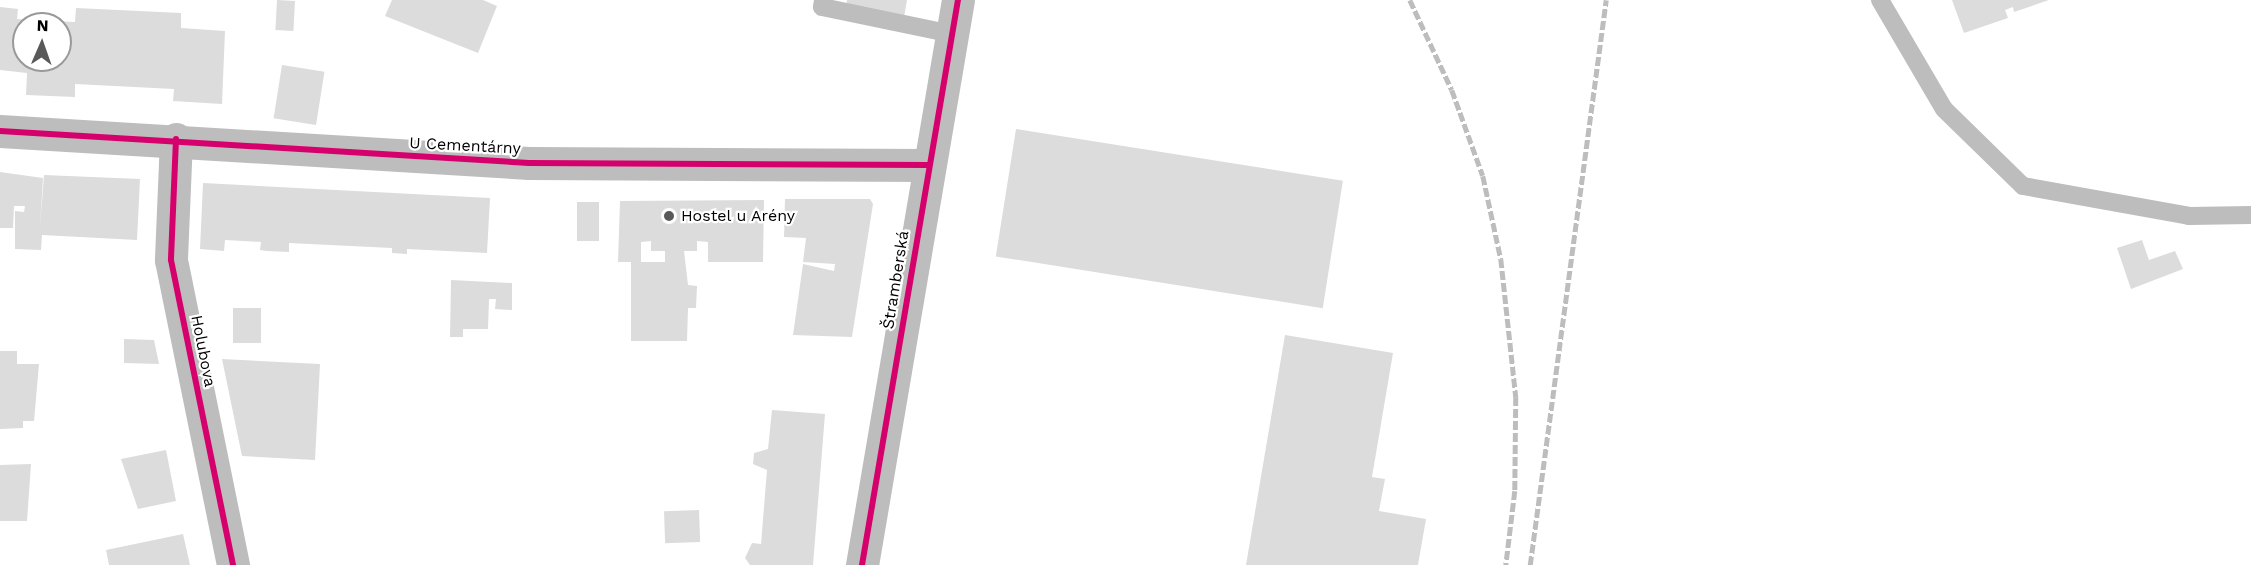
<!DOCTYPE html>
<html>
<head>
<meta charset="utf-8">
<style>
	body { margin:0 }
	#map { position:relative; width:2251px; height:565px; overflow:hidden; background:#fff; font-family:"Work Sans",sans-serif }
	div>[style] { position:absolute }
	.building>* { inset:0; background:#dcdcdc; transform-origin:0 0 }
	.service>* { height:18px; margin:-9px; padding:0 9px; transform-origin:9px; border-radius:9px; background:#bdbdbd }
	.minor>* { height:33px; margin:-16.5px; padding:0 16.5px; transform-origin:16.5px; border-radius:16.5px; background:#bdbdbd }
	.rail>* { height:4.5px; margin-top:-2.25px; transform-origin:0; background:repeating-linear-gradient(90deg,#bdbdbd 0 9px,transparent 0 12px) }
	.cycleway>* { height:6px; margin:-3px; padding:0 3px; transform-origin:3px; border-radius:3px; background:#d6006c }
	.dots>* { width:16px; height:16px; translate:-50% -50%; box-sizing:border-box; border:3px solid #fff; border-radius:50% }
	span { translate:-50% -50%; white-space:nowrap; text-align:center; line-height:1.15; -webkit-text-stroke:4.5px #fff; paint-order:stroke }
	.street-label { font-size:16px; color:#000 }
	.poi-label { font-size:16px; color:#000 }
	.left { translate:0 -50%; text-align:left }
	.north { position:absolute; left:12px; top:12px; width:60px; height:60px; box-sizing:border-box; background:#fff; border:2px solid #999; border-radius:50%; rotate:2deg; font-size:16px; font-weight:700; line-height:24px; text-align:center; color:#000 }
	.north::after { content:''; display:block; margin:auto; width:21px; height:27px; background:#595959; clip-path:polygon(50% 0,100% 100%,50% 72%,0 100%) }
</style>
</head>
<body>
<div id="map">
	<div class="building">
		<i style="left:277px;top:0;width:18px;height:30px;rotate:3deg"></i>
		<i style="clip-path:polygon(392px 0,483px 0,497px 6px,478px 53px,385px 16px)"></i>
		<i style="clip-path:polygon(847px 0,907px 0,904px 17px,846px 6px)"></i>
		<i style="clip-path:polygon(1952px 0,2049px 0,2014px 12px,2013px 7px,2005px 10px,2008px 18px,1964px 33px)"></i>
		<i style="clip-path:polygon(evenodd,0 7px,18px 9px,17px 19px,75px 22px,76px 8px,181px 13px,181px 28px,225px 31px,222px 104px,173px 101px,174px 89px,75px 84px,75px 97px,26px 95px,27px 73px,0 70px,0 7px,24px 24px,60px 24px,60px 60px,24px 60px,24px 24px)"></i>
		<i style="left:282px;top:65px;width:43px;height:54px;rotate:9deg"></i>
		<i style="left:1016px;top:129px;width:331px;height:129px;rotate:9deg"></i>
		<i style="clip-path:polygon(0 172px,43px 178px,40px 227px,44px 175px,140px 179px,137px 240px,42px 235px,41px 250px,15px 249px,15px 211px,24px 212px,25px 206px,14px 206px,13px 228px,0 228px)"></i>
		<i style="clip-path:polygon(203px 183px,490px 198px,487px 253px,407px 249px,407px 254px,392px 253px,392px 248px,289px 243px,289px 252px,267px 251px,260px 250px,261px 242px,225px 240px,224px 251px,200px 249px)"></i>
		<i style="clip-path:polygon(785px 199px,870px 199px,873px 204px,852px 337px,793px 335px,803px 264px,834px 271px,835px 264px,803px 262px,806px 238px,784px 237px)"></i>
		<i style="clip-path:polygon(evenodd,764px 200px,763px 262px,708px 262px,708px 242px,697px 241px,697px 251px,684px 251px,688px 285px,697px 286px,696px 308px,688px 308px,687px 341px,631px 341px,631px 262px,618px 262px,620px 201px,764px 200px,651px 241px,651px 251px,665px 251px,665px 262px,641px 262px,641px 242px,651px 241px)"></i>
		<i style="left:577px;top:202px;width:22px;height:39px"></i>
		<i style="clip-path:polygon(2142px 240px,2149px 260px,2175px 251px,2183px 269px,2131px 289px,2117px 248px)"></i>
		<i style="clip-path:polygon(451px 280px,512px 283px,512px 310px,495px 309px,496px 299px,489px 299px,488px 329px,463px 329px,463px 337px,450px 337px)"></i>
		<i style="left:233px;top:308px;width:28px;height:35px"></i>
		<i style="clip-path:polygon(1285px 335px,1393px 353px,1372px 477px,1385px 479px,1379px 511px,1426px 519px,1418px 565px,1246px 565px)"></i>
		<i style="clip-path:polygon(124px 339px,154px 340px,159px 364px,124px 363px)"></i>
		<i style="clip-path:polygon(0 351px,17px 351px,17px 364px,39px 364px,34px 421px,23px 421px,23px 428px,0 429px)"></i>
		<i style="clip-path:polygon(222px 359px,320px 364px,315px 460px,242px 456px)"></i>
		<i style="clip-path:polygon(772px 410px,825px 414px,813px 565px,750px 565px,745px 558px,752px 543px,761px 544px,767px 470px,753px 464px,754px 453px,768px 449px)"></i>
		<i style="clip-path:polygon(166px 450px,176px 501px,138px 509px,121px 459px)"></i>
		<i style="clip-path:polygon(31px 464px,27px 521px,0 521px,0 465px)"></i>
		<i style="left:699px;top:510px;width:32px;height:35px;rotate:88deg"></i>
		<i style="clip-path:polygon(183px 534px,190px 565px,109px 565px,106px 550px)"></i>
	</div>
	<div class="service">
		<i style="left:823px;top:0;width:7px;rotate:98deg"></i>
		<i style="left:822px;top:7px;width:133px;rotate:11.7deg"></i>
		<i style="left:1880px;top:0;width:126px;rotate:59.6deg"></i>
		<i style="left:1944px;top:109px;width:110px;rotate:44.3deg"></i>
		<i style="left:2023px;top:186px;width:169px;rotate:10.2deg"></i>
		<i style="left:2189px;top:216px;width:62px;rotate:-0.9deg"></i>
	</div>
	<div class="minor">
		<i style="left:0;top:131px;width:530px;rotate:3.46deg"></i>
		<i style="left:529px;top:163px;width:400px;rotate:0.3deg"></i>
		<i style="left:176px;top:139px;width:121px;rotate:92.4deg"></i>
		<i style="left:171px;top:260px;width:311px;rotate:78.5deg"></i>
		<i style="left:862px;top:565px;width:573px;rotate:-80.36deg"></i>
	</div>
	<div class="rail">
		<i style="left:1410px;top:0;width:99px;rotate:65deg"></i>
		<i style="left:1452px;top:90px;width:91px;rotate:70.2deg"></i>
		<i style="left:1483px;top:176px;width:85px;rotate:77.8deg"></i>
		<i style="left:1501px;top:259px;width:139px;rotate:83.8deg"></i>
		<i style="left:1516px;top:397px;width:94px;rotate:90.6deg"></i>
		<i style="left:1515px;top:491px;width:75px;rotate:96.9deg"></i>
		<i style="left:1530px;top:565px;width:570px;rotate:-82.34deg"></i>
	</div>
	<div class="cycleway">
		<i style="left:0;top:131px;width:530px;rotate:3.46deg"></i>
		<i style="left:529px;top:163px;width:400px;rotate:0.3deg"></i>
		<i style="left:176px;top:139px;width:121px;rotate:92.4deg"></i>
		<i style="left:171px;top:260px;width:311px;rotate:78.5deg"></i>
		<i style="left:862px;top:565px;width:573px;rotate:-80.36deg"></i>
	</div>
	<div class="dots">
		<i style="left:669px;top:216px;background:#595959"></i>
	</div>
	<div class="street-label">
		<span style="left:465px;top:146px;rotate:3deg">U Cementárny</span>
		<span style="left:896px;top:280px;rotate:-81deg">Štramberská</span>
		<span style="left:203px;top:351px;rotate:79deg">Holubova</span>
	</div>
	<div class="poi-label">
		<span class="left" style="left:681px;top:216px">Hostel u Arény</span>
	</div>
	<div class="north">N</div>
</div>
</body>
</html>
